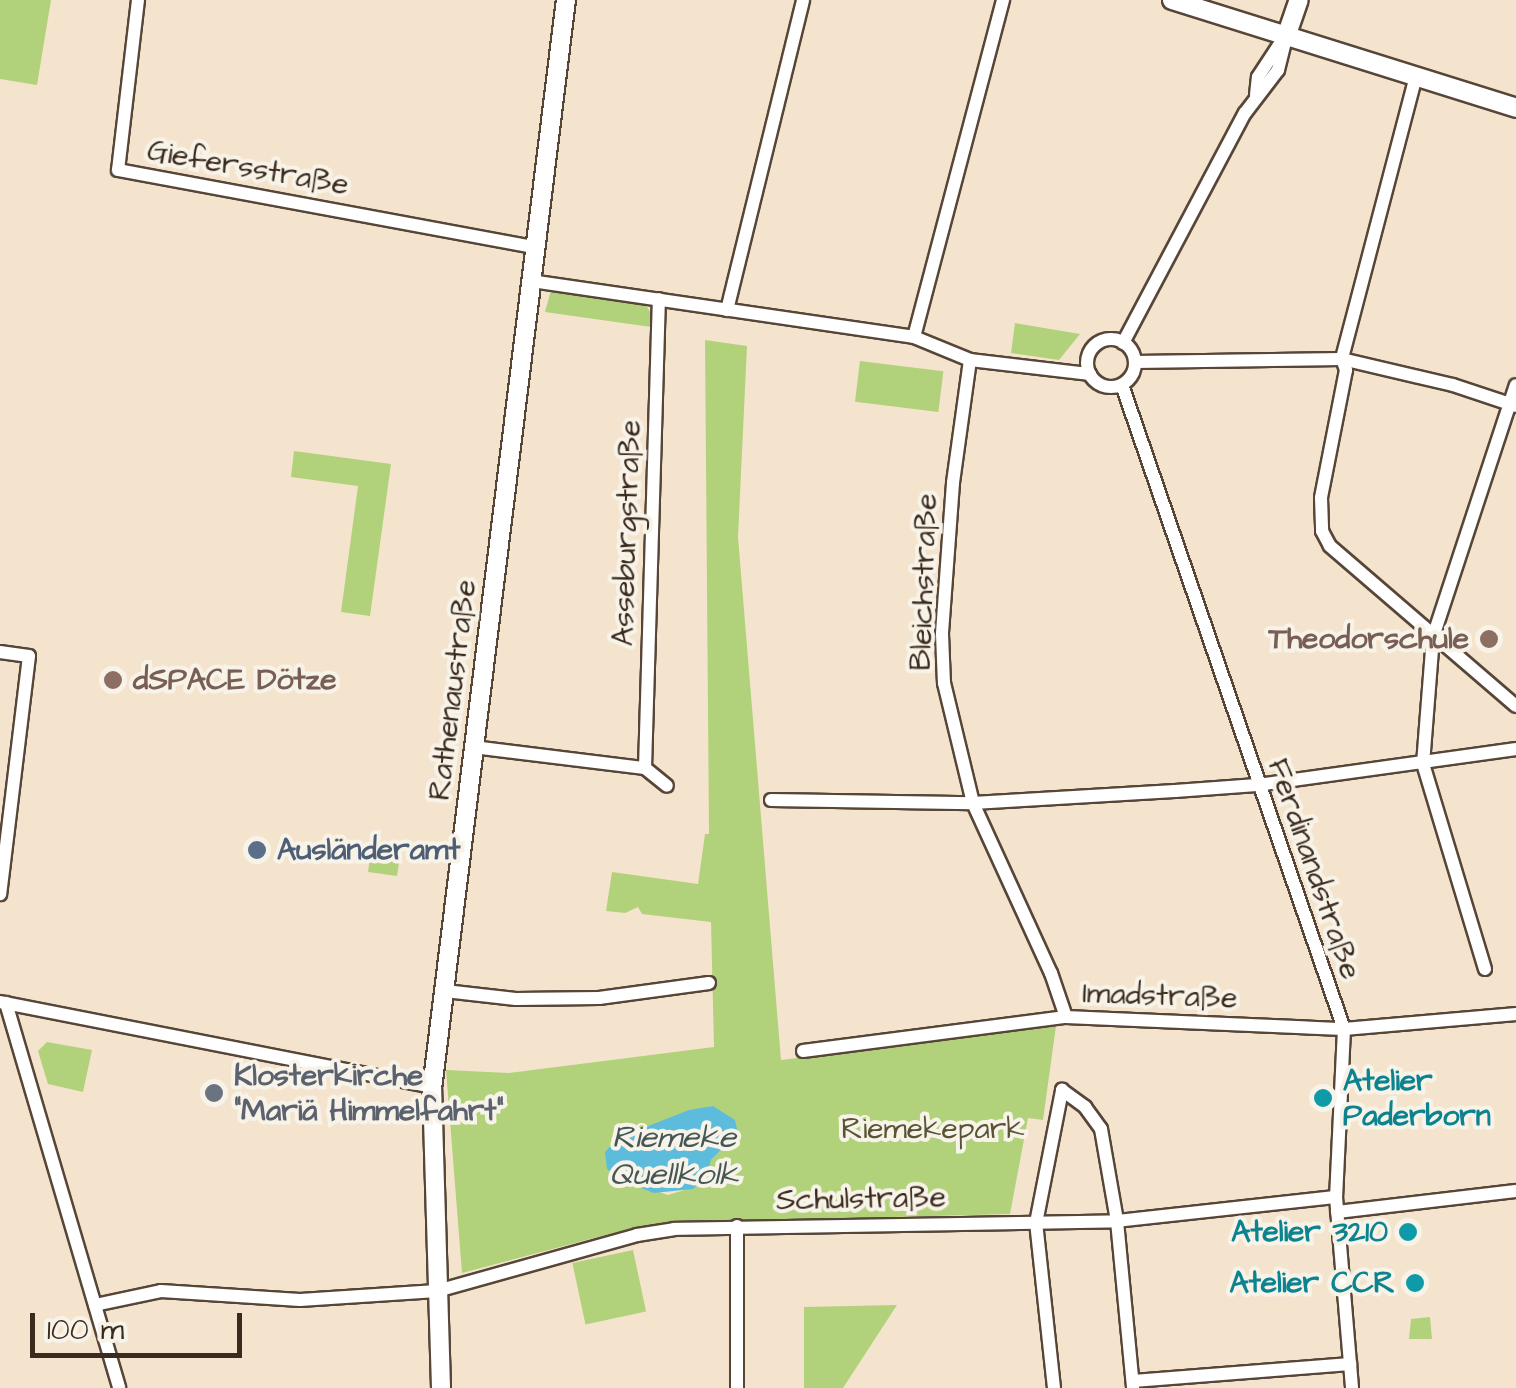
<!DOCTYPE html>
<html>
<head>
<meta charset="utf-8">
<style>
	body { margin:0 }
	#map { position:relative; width:1516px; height:1388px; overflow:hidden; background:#f5e4cd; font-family:"Architects Daughter",sans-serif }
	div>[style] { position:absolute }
	.green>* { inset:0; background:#b1d27a; transform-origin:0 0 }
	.water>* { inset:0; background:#5dbbdc }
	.roads { filter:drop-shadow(2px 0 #574638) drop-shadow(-2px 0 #574638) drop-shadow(0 2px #574638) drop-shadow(0 -2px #574638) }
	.street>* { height:12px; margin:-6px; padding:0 6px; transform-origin:6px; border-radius:6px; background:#fff }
	.street>.ring { margin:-6px; padding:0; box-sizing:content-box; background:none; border:12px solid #fff; border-radius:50% }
	.secondary>* { height:18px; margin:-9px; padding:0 9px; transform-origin:9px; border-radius:9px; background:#fff }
	.dots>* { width:28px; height:28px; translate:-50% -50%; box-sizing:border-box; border:5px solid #f7f3e8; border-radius:50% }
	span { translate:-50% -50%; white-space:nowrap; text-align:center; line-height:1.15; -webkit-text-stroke:8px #f7f3e8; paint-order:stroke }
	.street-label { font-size:30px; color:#3b2a1e }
	.education-label { font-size:30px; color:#785e54; font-weight:700 }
	.right { translate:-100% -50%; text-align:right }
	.left { translate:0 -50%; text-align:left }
	.service-label { font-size:30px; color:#4e5e75; font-weight:700 }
	.worship-label { font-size:30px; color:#5b616d; font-weight:700 }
	.culture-label { font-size:30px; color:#0d838f; font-weight:700 }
	.park-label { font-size:30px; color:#585435 }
	.water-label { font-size:32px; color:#455657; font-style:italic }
	.scale { position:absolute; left:30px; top:1313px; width:212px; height:45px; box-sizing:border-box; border:5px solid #3b2a1e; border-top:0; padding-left:12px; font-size:30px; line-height:35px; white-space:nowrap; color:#3b2a1e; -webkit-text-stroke:8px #f7f3e8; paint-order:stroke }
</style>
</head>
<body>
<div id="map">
	<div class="green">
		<i style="clip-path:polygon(0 0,51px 0,37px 85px,0 79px)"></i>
		<i style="clip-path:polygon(551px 290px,646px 305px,652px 315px,651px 327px,545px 312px)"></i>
		<i style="clip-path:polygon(1015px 323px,1080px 334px,1059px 360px,1011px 353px)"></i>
		<i style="clip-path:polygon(evenodd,705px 340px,747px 346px,738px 537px,781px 1060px,1056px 1026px,1043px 1120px,1028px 1118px,1010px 1214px,673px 1223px,632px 1228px,462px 1273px,446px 1070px,509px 1073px,714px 1047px,711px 922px,642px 914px,638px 907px,625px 913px,606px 911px,612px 872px,698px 884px,705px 834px,709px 834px,705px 340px,712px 1106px,734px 1120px,738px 1133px,711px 1160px,698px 1186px,668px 1195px,619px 1179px,607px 1169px,625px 1134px,712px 1106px)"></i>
		<i style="left:860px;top:361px;width:84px;height:41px;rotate:7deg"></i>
		<i style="clip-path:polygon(294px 451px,391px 464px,370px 616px,341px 612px,358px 486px,291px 477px)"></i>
		<i style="clip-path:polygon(373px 835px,379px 835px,378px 846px,401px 849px,397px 876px,368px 872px)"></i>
		<i style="clip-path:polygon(47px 1042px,92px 1050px,83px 1092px,48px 1084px,38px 1051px)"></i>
		<i style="left:633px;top:1250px;width:63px;height:62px;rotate:78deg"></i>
		<i style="clip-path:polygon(897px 1305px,843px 1388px,804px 1388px,804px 1307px)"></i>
		<i style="clip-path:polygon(1430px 1317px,1432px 1339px,1409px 1339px,1411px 1319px)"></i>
	</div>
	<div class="water">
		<i style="clip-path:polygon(713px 1106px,735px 1120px,738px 1133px,711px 1160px,705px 1179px,693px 1189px,654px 1193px,620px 1180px,607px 1169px,605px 1152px,618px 1138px,689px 1110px)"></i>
	</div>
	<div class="roads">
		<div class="street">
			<i style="left:138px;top:0;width:171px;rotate:96.7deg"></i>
			<i style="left:118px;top:170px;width:424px;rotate:10.5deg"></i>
			<i style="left:1416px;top:76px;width:293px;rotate:104.7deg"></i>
			<i style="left:1342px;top:359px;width:12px;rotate:70deg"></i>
			<i style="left:1346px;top:370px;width:130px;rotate:101.1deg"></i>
			<i style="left:1321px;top:498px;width:33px;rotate:88deg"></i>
			<i style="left:1322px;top:531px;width:17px;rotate:62deg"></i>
			<i style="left:1330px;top:546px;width:245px;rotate:40.7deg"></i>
			<i style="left:1256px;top:95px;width:18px;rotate:-84deg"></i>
			<i style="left:1258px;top:77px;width:49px;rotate:-56.6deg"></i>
			<i style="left:531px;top:281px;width:387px;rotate:8.3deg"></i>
			<i style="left:914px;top:337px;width:61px;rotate:22.3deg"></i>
			<i style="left:970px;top:360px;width:121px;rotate:6.7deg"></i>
			<i style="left:727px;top:310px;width:319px;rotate:-76.2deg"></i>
			<i style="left:914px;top:337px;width:349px;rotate:-75.2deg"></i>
			<i class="ring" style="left:1087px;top:339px;width:36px;height:36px"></i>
			<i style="left:1123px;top:343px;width:260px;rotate:-62.1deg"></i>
			<i style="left:1245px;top:113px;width:54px;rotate:-52.5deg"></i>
			<i style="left:1278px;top:70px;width:37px;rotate:-76deg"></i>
			<i style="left:970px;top:360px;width:124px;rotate:97.9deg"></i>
			<i style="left:953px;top:483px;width:151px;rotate:94.2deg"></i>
			<i style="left:942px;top:634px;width:49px;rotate:87.7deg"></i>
			<i style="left:944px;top:683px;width:123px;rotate:76.4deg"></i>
			<i style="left:973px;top:803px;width:187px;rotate:65.4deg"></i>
			<i style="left:1051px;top:973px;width:46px;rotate:71.2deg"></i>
			<i style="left:1135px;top:362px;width:207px;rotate:-0.8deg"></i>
			<i style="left:1342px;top:359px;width:114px;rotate:13.2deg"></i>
			<i style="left:1453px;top:385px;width:66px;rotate:18.4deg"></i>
			<i style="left:1122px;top:385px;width:681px;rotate:70.98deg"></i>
			<i style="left:1344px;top:1029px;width:168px;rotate:92.7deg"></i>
			<i style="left:1336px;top:1197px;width:192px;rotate:85.2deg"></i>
			<i style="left:0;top:652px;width:29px;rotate:8deg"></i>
			<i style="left:29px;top:656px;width:240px;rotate:96.9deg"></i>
			<i style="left:473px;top:747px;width:173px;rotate:7deg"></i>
			<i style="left:645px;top:768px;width:28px;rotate:39deg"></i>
			<i style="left:645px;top:768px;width:469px;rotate:-88.3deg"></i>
			<i style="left:771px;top:800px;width:202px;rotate:0.9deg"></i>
			<i style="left:973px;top:803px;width:202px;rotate:-3.4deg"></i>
			<i style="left:1175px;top:791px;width:82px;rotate:-4.2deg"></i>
			<i style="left:1257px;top:785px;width:261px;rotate:-7.9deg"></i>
			<i style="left:1485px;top:969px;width:214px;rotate:-106.8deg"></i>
			<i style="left:1423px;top:764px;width:127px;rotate:-85.5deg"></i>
			<i style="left:1433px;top:637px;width:265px;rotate:-71.8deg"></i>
			<i style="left:445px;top:991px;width:71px;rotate:6.4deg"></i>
			<i style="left:516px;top:999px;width:83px;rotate:-0.7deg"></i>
			<i style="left:599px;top:998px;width:111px;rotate:-7.8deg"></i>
			<i style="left:0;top:1002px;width:441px;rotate:11.1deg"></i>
			<i style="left:6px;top:1003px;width:401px;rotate:73.6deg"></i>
			<i style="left:803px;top:1051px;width:265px;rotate:-7.4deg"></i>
			<i style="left:1066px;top:1017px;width:278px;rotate:2.5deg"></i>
			<i style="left:1344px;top:1029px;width:173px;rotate:-5deg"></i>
			<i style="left:1337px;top:1212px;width:180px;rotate:-6.7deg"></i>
			<i style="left:737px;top:1226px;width:162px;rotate:90deg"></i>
			<i style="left:95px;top:1305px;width:67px;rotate:-12deg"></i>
			<i style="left:161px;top:1291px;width:139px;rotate:3.7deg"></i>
			<i style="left:300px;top:1300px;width:137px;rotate:-3.8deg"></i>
			<i style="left:437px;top:1291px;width:208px;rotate:-15.6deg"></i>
			<i style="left:637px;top:1235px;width:37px;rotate:-9deg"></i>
			<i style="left:674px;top:1229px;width:443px;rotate:-1deg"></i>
			<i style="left:1117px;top:1221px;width:220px;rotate:-6.3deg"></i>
			<i style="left:1133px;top:1381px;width:218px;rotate:-4.5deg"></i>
			<i style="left:1054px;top:1388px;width:166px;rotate:-96.2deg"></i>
			<i style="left:1036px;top:1223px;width:136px;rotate:-78.9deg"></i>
			<i style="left:1062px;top:1090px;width:29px;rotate:36deg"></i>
			<i style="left:1085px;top:1107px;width:27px;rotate:54deg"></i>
			<i style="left:1101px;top:1129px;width:93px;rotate:80.1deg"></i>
			<i style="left:1117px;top:1221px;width:168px;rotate:84.5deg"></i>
		</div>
		<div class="secondary">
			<i style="left:1172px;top:0;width:361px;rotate:17.4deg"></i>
			<i style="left:1287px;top:34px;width:36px;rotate:-71deg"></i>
			<i style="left:441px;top:1388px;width:299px;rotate:-91.7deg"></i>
			<i style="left:432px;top:1089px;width:1097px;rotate:-82.99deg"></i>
		</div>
	</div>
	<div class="dots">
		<i style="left:1489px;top:639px;background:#8d6e63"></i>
		<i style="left:113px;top:680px;background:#8d6e63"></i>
		<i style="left:257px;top:850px;background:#5c6f8a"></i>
		<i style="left:214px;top:1093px;background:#6b7280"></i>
		<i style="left:1323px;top:1098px;background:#0f9aa8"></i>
		<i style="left:1408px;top:1232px;background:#0f9aa8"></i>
		<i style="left:1415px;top:1283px;background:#0f9aa8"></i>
	</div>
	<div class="street-label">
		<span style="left:248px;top:168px;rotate:10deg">Giefersstraße</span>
		<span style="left:627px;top:533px;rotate:-88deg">Asseburgstraße</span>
		<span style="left:924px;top:582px;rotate:-88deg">Bleichstraße</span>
		<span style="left:453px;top:690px;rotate:-83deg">Rathenaustraße</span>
		<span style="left:1314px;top:869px;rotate:71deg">Ferdinandstraße</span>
		<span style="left:1160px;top:996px;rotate:2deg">Imadstraße</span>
		<span style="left:861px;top:1199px;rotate:-1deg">Schulstraße</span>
	</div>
	<div class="education-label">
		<span class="right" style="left:1469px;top:639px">Theodorschule</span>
		<span class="left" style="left:133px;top:680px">dSPACE Dötze</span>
	</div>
	<div class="service-label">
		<span class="left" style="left:277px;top:850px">Ausländeramt</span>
	</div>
	<div class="worship-label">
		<span class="left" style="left:234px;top:1093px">Klosterkirche<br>"Mariä Himmelfahrt"</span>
	</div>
	<div class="culture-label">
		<span class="left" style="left:1343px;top:1098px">Atelier<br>Paderborn</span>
		<span class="right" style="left:1388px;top:1232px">Atelier 3210</span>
		<span class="right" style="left:1395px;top:1283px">Atelier CCR</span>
	</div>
	<div class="park-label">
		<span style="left:933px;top:1129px">Riemekepark</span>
	</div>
	<div class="water-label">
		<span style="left:674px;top:1157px">Riemeke<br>Quellkolk</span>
	</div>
	<div class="scale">100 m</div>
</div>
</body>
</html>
